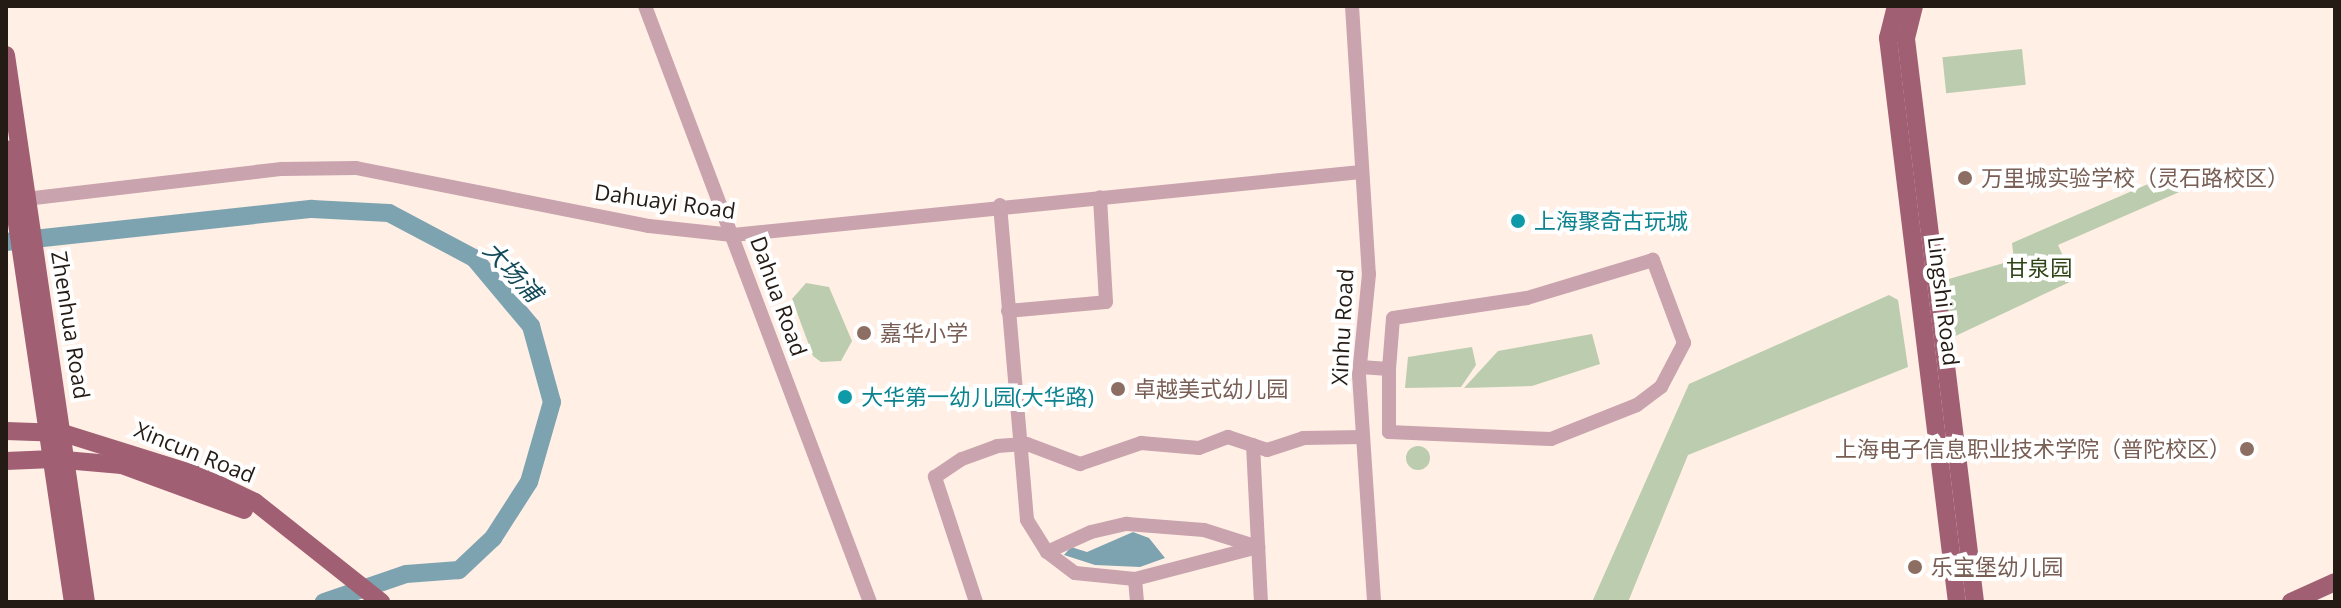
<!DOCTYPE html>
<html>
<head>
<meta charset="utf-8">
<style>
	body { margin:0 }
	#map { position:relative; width:2341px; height:608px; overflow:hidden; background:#ffefe5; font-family:"Open Sans","Noto Sans SC",sans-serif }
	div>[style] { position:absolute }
	.green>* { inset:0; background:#bcccae; transform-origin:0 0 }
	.round { border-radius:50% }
	.water>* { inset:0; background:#7da3b0 }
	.river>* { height:18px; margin:-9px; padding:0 9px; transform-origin:9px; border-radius:9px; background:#7da3b0 }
	.minor>* { height:14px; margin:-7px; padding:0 7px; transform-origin:7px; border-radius:7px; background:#c9a3ad }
	.major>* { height:18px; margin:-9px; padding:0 9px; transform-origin:9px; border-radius:9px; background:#a15f73 }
	.dots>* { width:22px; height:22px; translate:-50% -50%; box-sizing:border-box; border:4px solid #fff; border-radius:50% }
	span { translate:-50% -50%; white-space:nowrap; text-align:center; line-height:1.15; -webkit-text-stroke:8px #fff; paint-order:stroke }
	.education-label { font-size:22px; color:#785e54 }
	.left { translate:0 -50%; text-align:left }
	.right { translate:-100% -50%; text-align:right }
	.street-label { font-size:22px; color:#241b15 }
	.culture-label { font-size:22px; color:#0d838f }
	.park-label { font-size:22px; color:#304516 }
	.water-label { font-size:24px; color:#134a59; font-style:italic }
	.frame { position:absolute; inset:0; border:8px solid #241b15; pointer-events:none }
</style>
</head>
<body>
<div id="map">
	<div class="green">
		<i style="left:2022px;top:49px;width:36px;height:80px;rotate:84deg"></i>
		<i style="clip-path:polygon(2176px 172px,2184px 190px,2058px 245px,2074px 280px,1949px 339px,1942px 281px,2014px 260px,2012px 243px)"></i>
		<i style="clip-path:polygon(806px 283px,829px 287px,852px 341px,841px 361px,821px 362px,813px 356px,792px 299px)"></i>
		<i style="clip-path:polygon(1889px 295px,1898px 300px,1908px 367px,1688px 455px,1628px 602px,1592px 602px,1689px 384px)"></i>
		<i style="clip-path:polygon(1592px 334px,1600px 364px,1532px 386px,1464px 388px,1498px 351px)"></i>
		<i style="clip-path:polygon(1472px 347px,1476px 365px,1461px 387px,1405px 388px,1408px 357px)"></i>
		<i class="round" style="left:1406px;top:446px;width:24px;height:24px"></i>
	</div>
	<div class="water">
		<i style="clip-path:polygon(1133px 532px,1149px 538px,1165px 558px,1140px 567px,1095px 565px,1064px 555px,1071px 547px,1087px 552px)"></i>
	</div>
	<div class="river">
		<i style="left:6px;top:242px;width:308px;rotate:-6.2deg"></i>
		<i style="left:312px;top:209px;width:77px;rotate:3deg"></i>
		<i style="left:389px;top:213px;width:96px;rotate:27.9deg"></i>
		<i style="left:474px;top:258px;width:89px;rotate:50deg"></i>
		<i style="left:531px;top:326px;width:79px;rotate:74.6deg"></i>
		<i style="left:552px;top:402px;width:83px;rotate:106deg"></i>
		<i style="left:529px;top:482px;width:67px;rotate:122.7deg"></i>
		<i style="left:493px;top:538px;width:47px;rotate:136.7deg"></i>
		<i style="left:459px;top:570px;width:53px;rotate:175.7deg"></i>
		<i style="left:406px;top:574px;width:87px;rotate:161.1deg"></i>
	</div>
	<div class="minor">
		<i style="left:645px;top:6px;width:637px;rotate:69.32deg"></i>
		<i style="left:1352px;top:6px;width:269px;rotate:86.4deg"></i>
		<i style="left:1369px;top:274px;width:101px;rotate:95.7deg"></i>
		<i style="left:1359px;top:375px;width:227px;rotate:86.2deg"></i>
		<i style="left:17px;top:200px;width:267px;rotate:-6.7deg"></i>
		<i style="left:282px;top:169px;width:74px;rotate:-0.8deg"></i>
		<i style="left:356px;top:168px;width:299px;rotate:11.2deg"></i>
		<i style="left:649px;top:226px;width:84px;rotate:6.1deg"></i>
		<i style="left:733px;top:235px;width:631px;rotate:-5.73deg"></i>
		<i style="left:1000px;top:205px;width:316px;rotate:85.1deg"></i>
		<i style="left:1027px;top:520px;width:38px;rotate:58deg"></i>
		<i style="left:1047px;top:552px;width:35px;rotate:37deg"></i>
		<i style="left:1075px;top:573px;width:60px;rotate:5.7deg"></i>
		<i style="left:1135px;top:579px;width:127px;rotate:-14.6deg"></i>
		<i style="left:1008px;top:311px;width:98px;rotate:-5.2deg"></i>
		<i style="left:1106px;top:302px;width:105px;rotate:-93.3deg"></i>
		<i style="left:1360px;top:367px;width:29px;rotate:4deg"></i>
		<i style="left:1389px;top:369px;width:63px;rotate:90deg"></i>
		<i style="left:1389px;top:432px;width:162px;rotate:2.5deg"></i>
		<i style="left:1551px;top:439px;width:92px;rotate:-21.6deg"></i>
		<i style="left:1637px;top:405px;width:30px;rotate:-37deg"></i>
		<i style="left:1661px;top:387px;width:50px;rotate:-62.4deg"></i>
		<i style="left:1684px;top:343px;width:89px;rotate:-110.5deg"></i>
		<i style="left:1653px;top:260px;width:132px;rotate:163.2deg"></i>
		<i style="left:1527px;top:298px;width:135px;rotate:171.5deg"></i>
		<i style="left:1393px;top:318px;width:51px;rotate:94.5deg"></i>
		<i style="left:1253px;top:445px;width:157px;rotate:87.1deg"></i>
		<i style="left:1047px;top:552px;width:48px;rotate:-24.4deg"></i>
		<i style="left:1091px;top:532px;width:37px;rotate:-13deg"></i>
		<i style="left:1127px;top:524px;width:77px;rotate:4.5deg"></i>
		<i style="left:1204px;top:530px;width:57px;rotate:17.5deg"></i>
		<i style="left:1135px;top:579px;width:23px;rotate:85deg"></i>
		<i style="left:976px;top:602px;width:132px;rotate:-108.2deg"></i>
		<i style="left:935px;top:477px;width:32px;rotate:-34deg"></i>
		<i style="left:962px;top:459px;width:37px;rotate:-20deg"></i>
		<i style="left:997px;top:446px;width:30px;rotate:-4deg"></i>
		<i style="left:1027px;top:444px;width:57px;rotate:20.7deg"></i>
		<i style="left:1080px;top:464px;width:65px;rotate:-19deg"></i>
		<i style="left:1141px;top:443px;width:58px;rotate:4.9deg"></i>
		<i style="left:1199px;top:448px;width:31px;rotate:-21deg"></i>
		<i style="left:1228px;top:437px;width:41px;rotate:18.4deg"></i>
		<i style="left:1267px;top:450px;width:38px;rotate:-18deg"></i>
		<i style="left:1303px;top:438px;width:60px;rotate:-1deg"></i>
	</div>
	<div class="major">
		<i style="left:1896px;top:6px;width:33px;rotate:104deg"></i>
		<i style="left:1888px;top:38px;width:568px;rotate:83.03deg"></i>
		<i style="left:1914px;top:6px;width:34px;rotate:104deg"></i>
		<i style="left:1906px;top:39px;width:567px;rotate:83.01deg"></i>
		<i style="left:6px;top:55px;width:553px;rotate:81.68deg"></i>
		<i style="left:6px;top:149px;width:458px;rotate:81.6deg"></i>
		<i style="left:6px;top:431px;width:57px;rotate:2deg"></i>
		<i style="left:63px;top:433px;width:144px;rotate:17.4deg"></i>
		<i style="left:200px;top:476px;width:61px;rotate:25.3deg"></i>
		<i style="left:255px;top:502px;width:161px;rotate:38.4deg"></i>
		<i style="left:6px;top:461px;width:47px;rotate:-2.4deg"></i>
		<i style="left:53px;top:459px;width:69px;rotate:5deg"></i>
		<i style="left:122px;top:465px;width:130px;rotate:20.2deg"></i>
		<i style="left:2291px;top:602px;width:48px;rotate:-24.4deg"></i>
	</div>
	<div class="dots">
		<i style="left:1965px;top:178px;background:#8d6e63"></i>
		<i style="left:1518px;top:221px;background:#0f9aa8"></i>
		<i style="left:864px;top:333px;background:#8d6e63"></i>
		<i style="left:1118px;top:389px;background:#8d6e63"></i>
		<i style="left:845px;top:397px;background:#0f9aa8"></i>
		<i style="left:2247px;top:449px;background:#8d6e63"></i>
		<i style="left:1915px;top:567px;background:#8d6e63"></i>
	</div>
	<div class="education-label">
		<span class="left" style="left:1981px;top:178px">万里城实验学校（灵石路校区）</span>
		<span class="left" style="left:880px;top:333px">嘉华小学</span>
		<span class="left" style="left:1134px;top:389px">卓越美式幼儿园</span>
		<span class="right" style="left:2231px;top:449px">上海电子信息职业技术学院（普陀校区）</span>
		<span class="left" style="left:1931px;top:567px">乐宝堡幼儿园</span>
	</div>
	<div class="street-label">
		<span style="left:665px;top:201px;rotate:8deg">Dahuayi Road</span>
		<span style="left:779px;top:296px;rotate:70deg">Dahua Road</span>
		<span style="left:1944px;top:301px;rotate:83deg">Lingshi Road</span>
		<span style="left:71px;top:325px;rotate:81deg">Zhenhua Road</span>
		<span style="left:1342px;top:327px;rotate:-87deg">Xinhu Road</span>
		<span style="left:195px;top:452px;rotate:22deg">Xincun Road</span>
	</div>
	<div class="culture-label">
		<span class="left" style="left:1534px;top:221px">上海聚奇古玩城</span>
		<span class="left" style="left:861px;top:397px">大华第一幼儿园(大华路)</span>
	</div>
	<div class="park-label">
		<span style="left:2039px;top:268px">甘泉园</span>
	</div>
	<div class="water-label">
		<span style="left:513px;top:271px;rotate:47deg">大场浦</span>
	</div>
	<div class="frame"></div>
</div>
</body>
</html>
